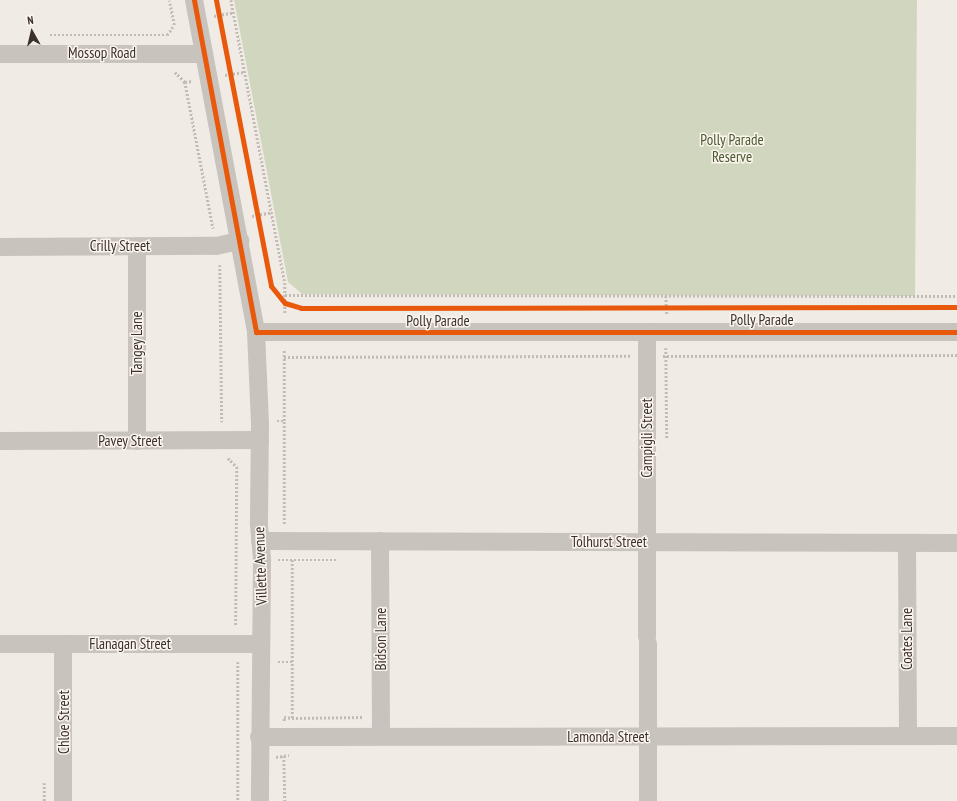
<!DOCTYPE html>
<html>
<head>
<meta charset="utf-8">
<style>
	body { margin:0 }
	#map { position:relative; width:957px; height:801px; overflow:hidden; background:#f0ebe5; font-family:"PT Sans Narrow",sans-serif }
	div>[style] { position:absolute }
	.green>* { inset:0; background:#d1d6bf }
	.path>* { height:2.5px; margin-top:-1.25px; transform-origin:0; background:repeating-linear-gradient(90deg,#c2bbb6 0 2px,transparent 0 4px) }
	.minor>* { height:18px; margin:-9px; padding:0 9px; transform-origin:9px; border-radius:9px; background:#c9c3be }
	.cycleway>* { height:5px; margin:-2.5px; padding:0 2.5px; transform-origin:2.5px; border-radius:2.5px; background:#e8590c }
	span { translate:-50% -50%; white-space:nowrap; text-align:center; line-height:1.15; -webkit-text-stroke:3px #fbf5ee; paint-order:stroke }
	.street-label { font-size:15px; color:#3b302b }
	.park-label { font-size:15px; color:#4a5a2e }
	.north { position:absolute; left:12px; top:12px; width:40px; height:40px; -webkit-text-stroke:3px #fbf5ee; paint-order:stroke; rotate:352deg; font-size:11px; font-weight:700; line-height:16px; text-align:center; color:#3b302b }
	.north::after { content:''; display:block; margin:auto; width:14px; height:18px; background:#3b302b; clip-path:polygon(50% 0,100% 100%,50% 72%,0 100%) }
</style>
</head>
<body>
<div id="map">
	<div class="green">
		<i style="clip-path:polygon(234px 0,917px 0,915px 296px,302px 294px,288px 282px)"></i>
	</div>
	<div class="path">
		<i style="left:231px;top:0;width:288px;rotate:79.2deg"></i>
		<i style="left:285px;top:283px;width:31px;rotate:90deg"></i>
		<i style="left:214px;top:16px;width:20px;rotate:-11deg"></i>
		<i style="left:50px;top:35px;width:117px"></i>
		<i style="left:167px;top:35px;width:12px;rotate:-55deg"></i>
		<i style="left:174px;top:25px;width:25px;rotate:-101deg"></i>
		<i style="left:175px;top:72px;width:14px;rotate:45deg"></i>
		<i style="left:185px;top:82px;width:7px;rotate:-8deg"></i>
		<i style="left:225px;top:75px;width:20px;rotate:-9deg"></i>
		<i style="left:185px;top:82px;width:149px;rotate:79.1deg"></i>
		<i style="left:252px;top:216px;width:20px;rotate:-11deg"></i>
		<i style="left:220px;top:265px;width:157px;rotate:89.3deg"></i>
		<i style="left:285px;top:295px;width:672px;rotate:0.09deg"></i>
		<i style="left:666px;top:296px;width:19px;rotate:87deg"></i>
		<i style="left:666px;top:348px;width:90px;rotate:89.4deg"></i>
		<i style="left:663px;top:356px;width:294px;rotate:-0.2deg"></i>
		<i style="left:284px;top:357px;width:346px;rotate:-0.2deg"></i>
		<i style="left:277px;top:421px;width:7px"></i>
		<i style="left:284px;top:421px;width:72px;rotate:-90deg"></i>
		<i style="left:228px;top:458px;width:13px;rotate:45deg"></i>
		<i style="left:237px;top:467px;width:159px;rotate:90.4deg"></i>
		<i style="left:284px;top:524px;width:103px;rotate:-90deg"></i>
		<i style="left:278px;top:560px;width:59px"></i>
		<i style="left:238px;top:662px;width:139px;rotate:90deg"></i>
		<i style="left:278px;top:662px;width:14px"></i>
		<i style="left:292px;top:662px;width:102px;rotate:-90deg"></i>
		<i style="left:292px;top:718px;width:72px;rotate:-0.8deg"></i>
		<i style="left:284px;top:721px;width:4px;rotate:-90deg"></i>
		<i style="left:284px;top:717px;width:8px;rotate:7deg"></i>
		<i style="left:292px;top:718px;width:56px;rotate:-90deg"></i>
		<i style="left:284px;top:756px;width:45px;rotate:88.7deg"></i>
		<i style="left:276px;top:757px;width:13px;rotate:-9deg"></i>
		<i style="left:44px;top:801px;width:18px;rotate:-90deg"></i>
	</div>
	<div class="minor">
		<i style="left:194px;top:0;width:338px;rotate:79.4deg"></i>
		<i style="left:256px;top:332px;width:701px"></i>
		<i style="left:0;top:54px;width:204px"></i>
		<i style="left:137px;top:246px;width:195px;rotate:90deg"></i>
		<i style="left:0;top:247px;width:216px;rotate:-0.3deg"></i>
		<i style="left:216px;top:246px;width:25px;rotate:-12deg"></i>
		<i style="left:256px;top:332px;width:90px;rotate:87.5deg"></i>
		<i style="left:260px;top:422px;width:103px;rotate:90.6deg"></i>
		<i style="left:259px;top:525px;width:36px;rotate:85deg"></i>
		<i style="left:262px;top:561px;width:240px;rotate:90.5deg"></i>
		<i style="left:647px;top:333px;width:304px;rotate:90deg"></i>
		<i style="left:0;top:441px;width:260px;rotate:-0.2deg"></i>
		<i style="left:260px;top:541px;width:697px;rotate:0.16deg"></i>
		<i style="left:380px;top:541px;width:195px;rotate:89.7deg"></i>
		<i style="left:907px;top:543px;width:193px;rotate:89.7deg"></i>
		<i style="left:0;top:644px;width:261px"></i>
		<i style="left:63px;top:644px;width:157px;rotate:90deg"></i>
		<i style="left:648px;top:644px;width:157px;rotate:90deg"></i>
		<i style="left:259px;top:737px;width:698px;rotate:-0.08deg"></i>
	</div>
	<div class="cycleway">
		<i style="left:194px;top:0;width:338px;rotate:79.4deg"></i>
		<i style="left:256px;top:332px;width:701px"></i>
		<i style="left:216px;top:0;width:291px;rotate:79.1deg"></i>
		<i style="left:271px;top:286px;width:22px;rotate:51deg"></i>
		<i style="left:285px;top:303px;width:17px;rotate:17deg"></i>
		<i style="left:301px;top:308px;width:656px;rotate:-0.09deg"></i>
	</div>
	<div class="street-label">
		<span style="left:102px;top:53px">Mossop Road</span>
		<span style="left:120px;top:246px">Crilly Street</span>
		<span style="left:762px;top:320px">Polly Parade</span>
		<span style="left:438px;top:321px">Polly Parade</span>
		<span style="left:137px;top:343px;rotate:-90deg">Tangey Lane</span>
		<span style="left:647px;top:438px;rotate:-90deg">Campigli Street</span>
		<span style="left:130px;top:441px">Pavey Street</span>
		<span style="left:609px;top:542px">Tolhurst Street</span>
		<span style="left:260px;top:566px;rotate:-92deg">Villette Avenue</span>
		<span style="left:381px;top:639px;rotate:-90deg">Bidson Lane</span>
		<span style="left:907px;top:639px;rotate:-90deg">Coates Lane</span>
		<span style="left:130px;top:644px">Flanagan Street</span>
		<span style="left:64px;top:722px;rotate:-90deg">Chloe Street</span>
		<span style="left:608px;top:737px">Lamonda Street</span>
	</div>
	<div class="park-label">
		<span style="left:732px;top:148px">Polly Parade<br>Reserve</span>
	</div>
	<div class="north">N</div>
</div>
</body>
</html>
